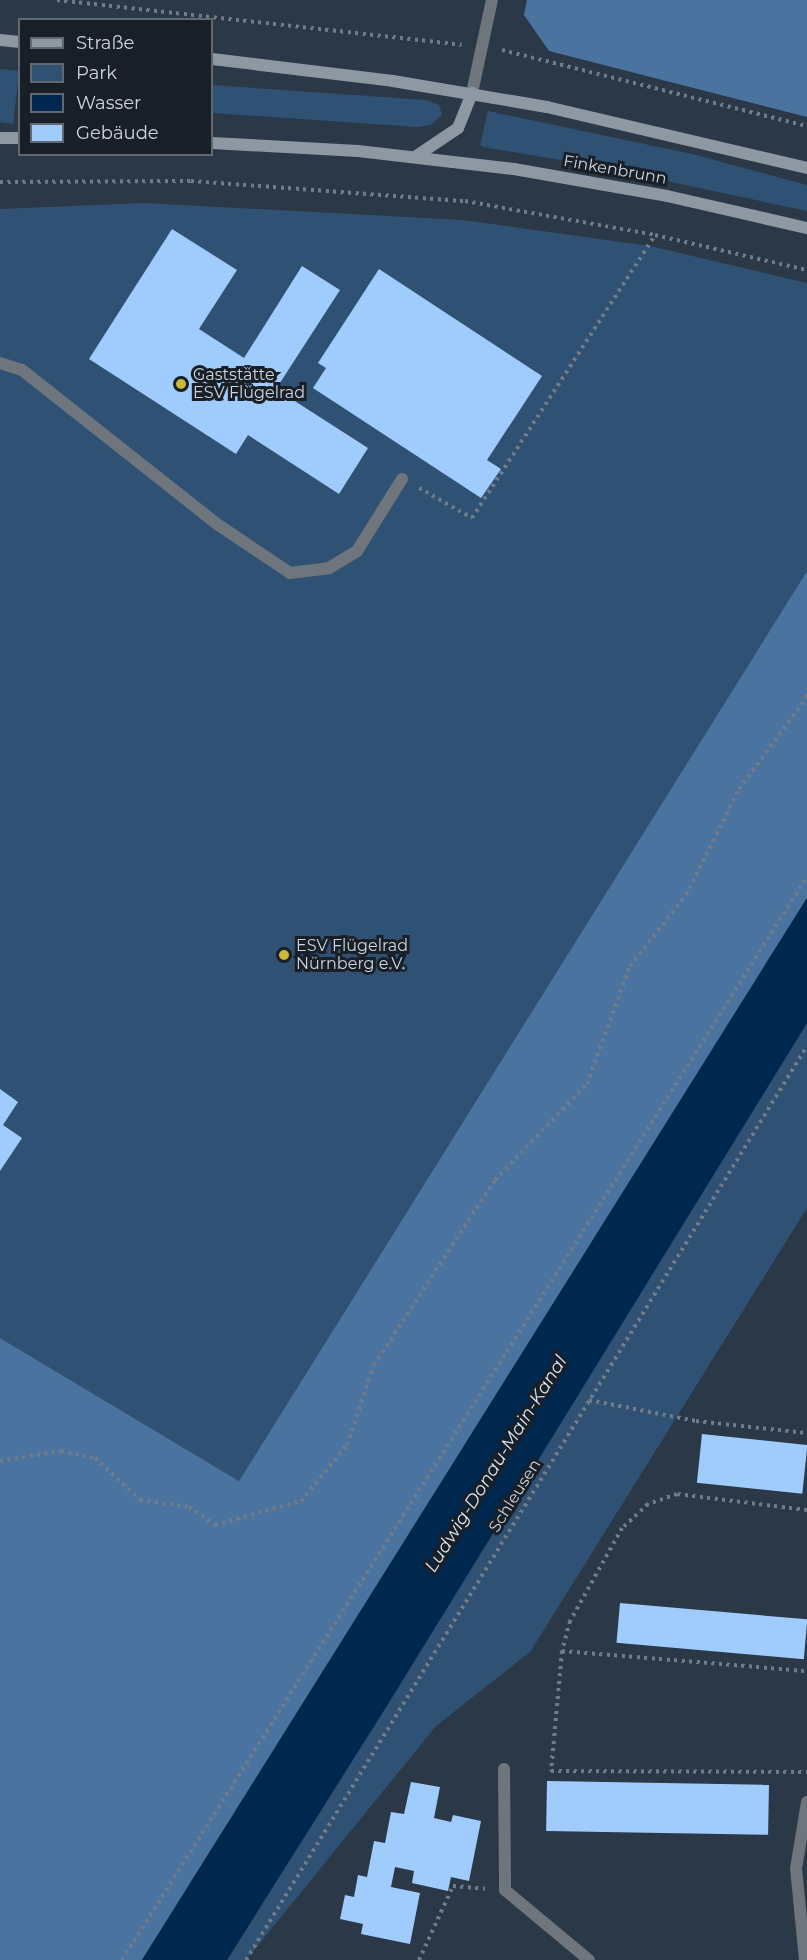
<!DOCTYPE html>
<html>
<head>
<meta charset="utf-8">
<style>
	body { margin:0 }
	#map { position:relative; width:807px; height:1960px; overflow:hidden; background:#2b3847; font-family:Montserrat,sans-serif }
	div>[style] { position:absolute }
	.green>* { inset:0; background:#2f5174; transform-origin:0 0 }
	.forest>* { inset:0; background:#4a749f }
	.water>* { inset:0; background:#00284e }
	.building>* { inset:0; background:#9fccfc; transform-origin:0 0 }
	.path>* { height:4px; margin-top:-2px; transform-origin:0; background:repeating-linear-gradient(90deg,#717c88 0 3px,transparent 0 7.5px) }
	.lane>* { height:12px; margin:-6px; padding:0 6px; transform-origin:6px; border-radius:6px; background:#6e757d }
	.street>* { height:12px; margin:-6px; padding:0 6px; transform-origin:6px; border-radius:6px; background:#6e757d }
	.secondary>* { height:12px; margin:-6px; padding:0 6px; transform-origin:6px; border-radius:6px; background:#8d98a3 }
	.dots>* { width:16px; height:16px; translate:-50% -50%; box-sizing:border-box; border:3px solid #191f26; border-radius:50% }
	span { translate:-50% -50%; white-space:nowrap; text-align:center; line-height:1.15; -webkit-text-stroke:6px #191f26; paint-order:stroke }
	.street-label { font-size:16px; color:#ccd5de }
	.poi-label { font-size:16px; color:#ccd5de }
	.left { translate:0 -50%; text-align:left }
	.water-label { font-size:18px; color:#d9e6f3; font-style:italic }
	.legend { position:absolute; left:18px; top:18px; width:195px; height:138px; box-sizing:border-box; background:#191f26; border:2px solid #616870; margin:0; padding:8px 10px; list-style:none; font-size:18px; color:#ccd5de }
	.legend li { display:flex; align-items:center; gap:12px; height:30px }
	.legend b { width:30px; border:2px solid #616870 }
</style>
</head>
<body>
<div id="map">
	<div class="green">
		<i style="left:0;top:69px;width:19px;height:53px;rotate:6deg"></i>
		<i style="clip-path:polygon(212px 85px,426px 100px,439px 105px,442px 115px,431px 125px,417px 127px,212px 113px)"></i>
		<i style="clip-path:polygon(488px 111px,692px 154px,807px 185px,807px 211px,591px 165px,483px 147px,480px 145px)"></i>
		<i style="clip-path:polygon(144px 203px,463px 220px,650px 246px,807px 283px,807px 571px,239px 1481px,0 1338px,0 209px)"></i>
		<i style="clip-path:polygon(807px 1023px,807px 1208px,530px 1652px,436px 1726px,246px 1960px,227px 1960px)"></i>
	</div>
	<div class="forest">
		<i style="clip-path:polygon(527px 0,807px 0,807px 117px,549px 51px,524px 15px)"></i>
		<i style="clip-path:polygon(807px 571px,807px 898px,142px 1960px,0 1960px,0 1338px,239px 1481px)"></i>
	</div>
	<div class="water">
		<i style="clip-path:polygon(807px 898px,807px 1023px,390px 1701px,227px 1960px,142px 1960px)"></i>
	</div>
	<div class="building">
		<i style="clip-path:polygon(172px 229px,237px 270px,199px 329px,244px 358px,302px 266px,340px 290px,276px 389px,368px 448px,339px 494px,248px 435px,236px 454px,89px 359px)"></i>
		<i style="clip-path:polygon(379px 269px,542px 376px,487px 460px,501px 469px,481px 498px,313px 388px,326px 368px,318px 363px)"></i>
		<i style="clip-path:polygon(0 1089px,18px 1102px,3px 1125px,22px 1138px,0 1171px)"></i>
		<i style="left:702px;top:1434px;width:106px;height:49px;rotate:6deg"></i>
		<i style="left:620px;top:1603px;width:188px;height:40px;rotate:5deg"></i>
		<i style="left:547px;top:1781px;width:222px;height:50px;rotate:1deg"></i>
		<i style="clip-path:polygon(411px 1782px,440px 1787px,434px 1818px,451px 1822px,453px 1815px,481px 1821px,469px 1881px,451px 1877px,448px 1891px,412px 1883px,414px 1871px,395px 1867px,391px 1887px,420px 1893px,410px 1944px,361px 1934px,363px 1924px,340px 1919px,345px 1895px,354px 1897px,358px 1875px,367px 1877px,374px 1841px,385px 1843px,391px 1812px,404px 1814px)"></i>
	</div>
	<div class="path">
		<i style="left:57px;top:0;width:407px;rotate:6.3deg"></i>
		<i style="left:502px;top:50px;width:314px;rotate:14deg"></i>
		<i style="left:0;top:182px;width:191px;rotate:-0.3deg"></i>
		<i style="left:191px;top:181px;width:275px;rotate:4.2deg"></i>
		<i style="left:465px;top:201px;width:193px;rotate:10.1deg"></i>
		<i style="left:655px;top:235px;width:156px;rotate:13deg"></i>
		<i style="left:419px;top:488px;width:61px;rotate:29.5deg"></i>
		<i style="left:472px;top:518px;width:337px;rotate:-57.1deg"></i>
		<i style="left:807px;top:697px;width:9px;rotate:-90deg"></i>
		<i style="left:589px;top:1400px;width:109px;rotate:11.1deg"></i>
		<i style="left:696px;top:1421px;width:112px;rotate:6.2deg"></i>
		<i style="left:0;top:1461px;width:62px;rotate:-9.3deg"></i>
		<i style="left:61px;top:1451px;width:35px;rotate:12deg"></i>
		<i style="left:95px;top:1458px;width:62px;rotate:43deg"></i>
		<i style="left:140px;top:1500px;width:49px;rotate:8.1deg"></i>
		<i style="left:189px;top:1507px;width:32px;rotate:35deg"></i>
		<i style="left:215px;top:1525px;width:89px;rotate:-15.6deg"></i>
		<i style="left:301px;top:1501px;width:72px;rotate:-50.6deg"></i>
		<i style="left:347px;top:1445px;width:84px;rotate:-71.4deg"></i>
		<i style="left:374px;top:1365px;width:221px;rotate:-56.8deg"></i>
		<i style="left:495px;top:1180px;width:133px;rotate:-46.2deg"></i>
		<i style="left:587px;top:1084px;width:126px;rotate:-70deg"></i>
		<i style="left:630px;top:966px;width:90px;rotate:-51.7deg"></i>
		<i style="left:686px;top:895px;width:119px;rotate:-63.4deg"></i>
		<i style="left:739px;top:789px;width:114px;rotate:-53.5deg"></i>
		<i style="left:807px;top:1510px;width:131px;rotate:-173deg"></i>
		<i style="left:677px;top:1494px;width:31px;rotate:161deg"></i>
		<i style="left:648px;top:1504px;width:35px;rotate:137deg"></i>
		<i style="left:622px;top:1528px;width:107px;rotate:119.2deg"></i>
		<i style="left:570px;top:1621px;width:31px;rotate:105deg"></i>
		<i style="left:562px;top:1651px;width:121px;rotate:95.2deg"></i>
		<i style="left:551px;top:1771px;width:256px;rotate:0.2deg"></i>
		<i style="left:562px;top:1651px;width:246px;rotate:4.7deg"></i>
		<i style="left:122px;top:1960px;width:1281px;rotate:-57.69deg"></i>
		<i style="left:246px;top:1960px;width:1072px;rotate:-58.46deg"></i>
		<i style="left:419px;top:1960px;width:81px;rotate:-65.3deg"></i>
		<i style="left:453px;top:1886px;width:32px;rotate:5deg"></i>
	</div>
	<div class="lane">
		<i style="left:0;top:363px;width:23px;rotate:18deg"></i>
		<i style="left:22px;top:370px;width:248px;rotate:38.3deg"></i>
		<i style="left:217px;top:524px;width:88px;rotate:33.9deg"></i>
		<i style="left:290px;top:573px;width:39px;rotate:-7deg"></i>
		<i style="left:329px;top:568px;width:33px;rotate:-31deg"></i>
		<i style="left:357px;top:551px;width:85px;rotate:-58deg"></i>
		<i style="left:504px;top:1769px;width:121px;rotate:89.5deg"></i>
		<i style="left:505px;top:1890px;width:109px;rotate:39.8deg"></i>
	</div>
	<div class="street">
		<i style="left:472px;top:93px;width:95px;rotate:-77.9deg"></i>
		<i style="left:805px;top:1960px;width:91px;rotate:-95.6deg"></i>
		<i style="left:796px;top:1869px;width:68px;rotate:-80.7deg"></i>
	</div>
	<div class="secondary">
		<i style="left:0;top:40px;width:20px;rotate:6deg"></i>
		<i style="left:212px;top:59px;width:182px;rotate:6.9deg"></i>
		<i style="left:393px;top:81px;width:156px;rotate:9.6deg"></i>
		<i style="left:547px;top:107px;width:267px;rotate:13.2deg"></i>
		<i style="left:0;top:138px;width:20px"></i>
		<i style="left:212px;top:143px;width:146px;rotate:3.1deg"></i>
		<i style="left:358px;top:151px;width:157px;rotate:6.6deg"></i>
		<i style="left:514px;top:169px;width:155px;rotate:10deg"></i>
		<i style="left:667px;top:196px;width:144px;rotate:12.9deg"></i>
		<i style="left:415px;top:157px;width:52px;rotate:-34deg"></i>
		<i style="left:458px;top:128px;width:38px;rotate:-68deg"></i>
	</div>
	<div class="dots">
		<i style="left:181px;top:384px;background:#ccb939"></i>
		<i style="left:284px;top:955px;background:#ccb939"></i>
	</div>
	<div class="street-label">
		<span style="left:615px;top:170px;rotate:10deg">Finkenbrunn</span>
		<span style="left:515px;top:1496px;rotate:-58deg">Schleusen</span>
	</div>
	<div class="poi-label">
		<span class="left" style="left:193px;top:384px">Gaststätte<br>ESV Flügelrad</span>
		<span class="left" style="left:296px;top:955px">ESV Flügelrad<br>Nürnberg e.V.</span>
	</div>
	<div class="water-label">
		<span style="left:496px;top:1464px;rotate:-58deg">Ludwig-Donau-Main-Kanal</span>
	</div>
	<ul class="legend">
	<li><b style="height:8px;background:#8d98a3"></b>Straße</li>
	<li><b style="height:16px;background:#2f5174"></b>Park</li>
	<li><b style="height:16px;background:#00284e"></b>Wasser</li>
	<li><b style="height:16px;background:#9fccfc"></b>Gebäude</li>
	</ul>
</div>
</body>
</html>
